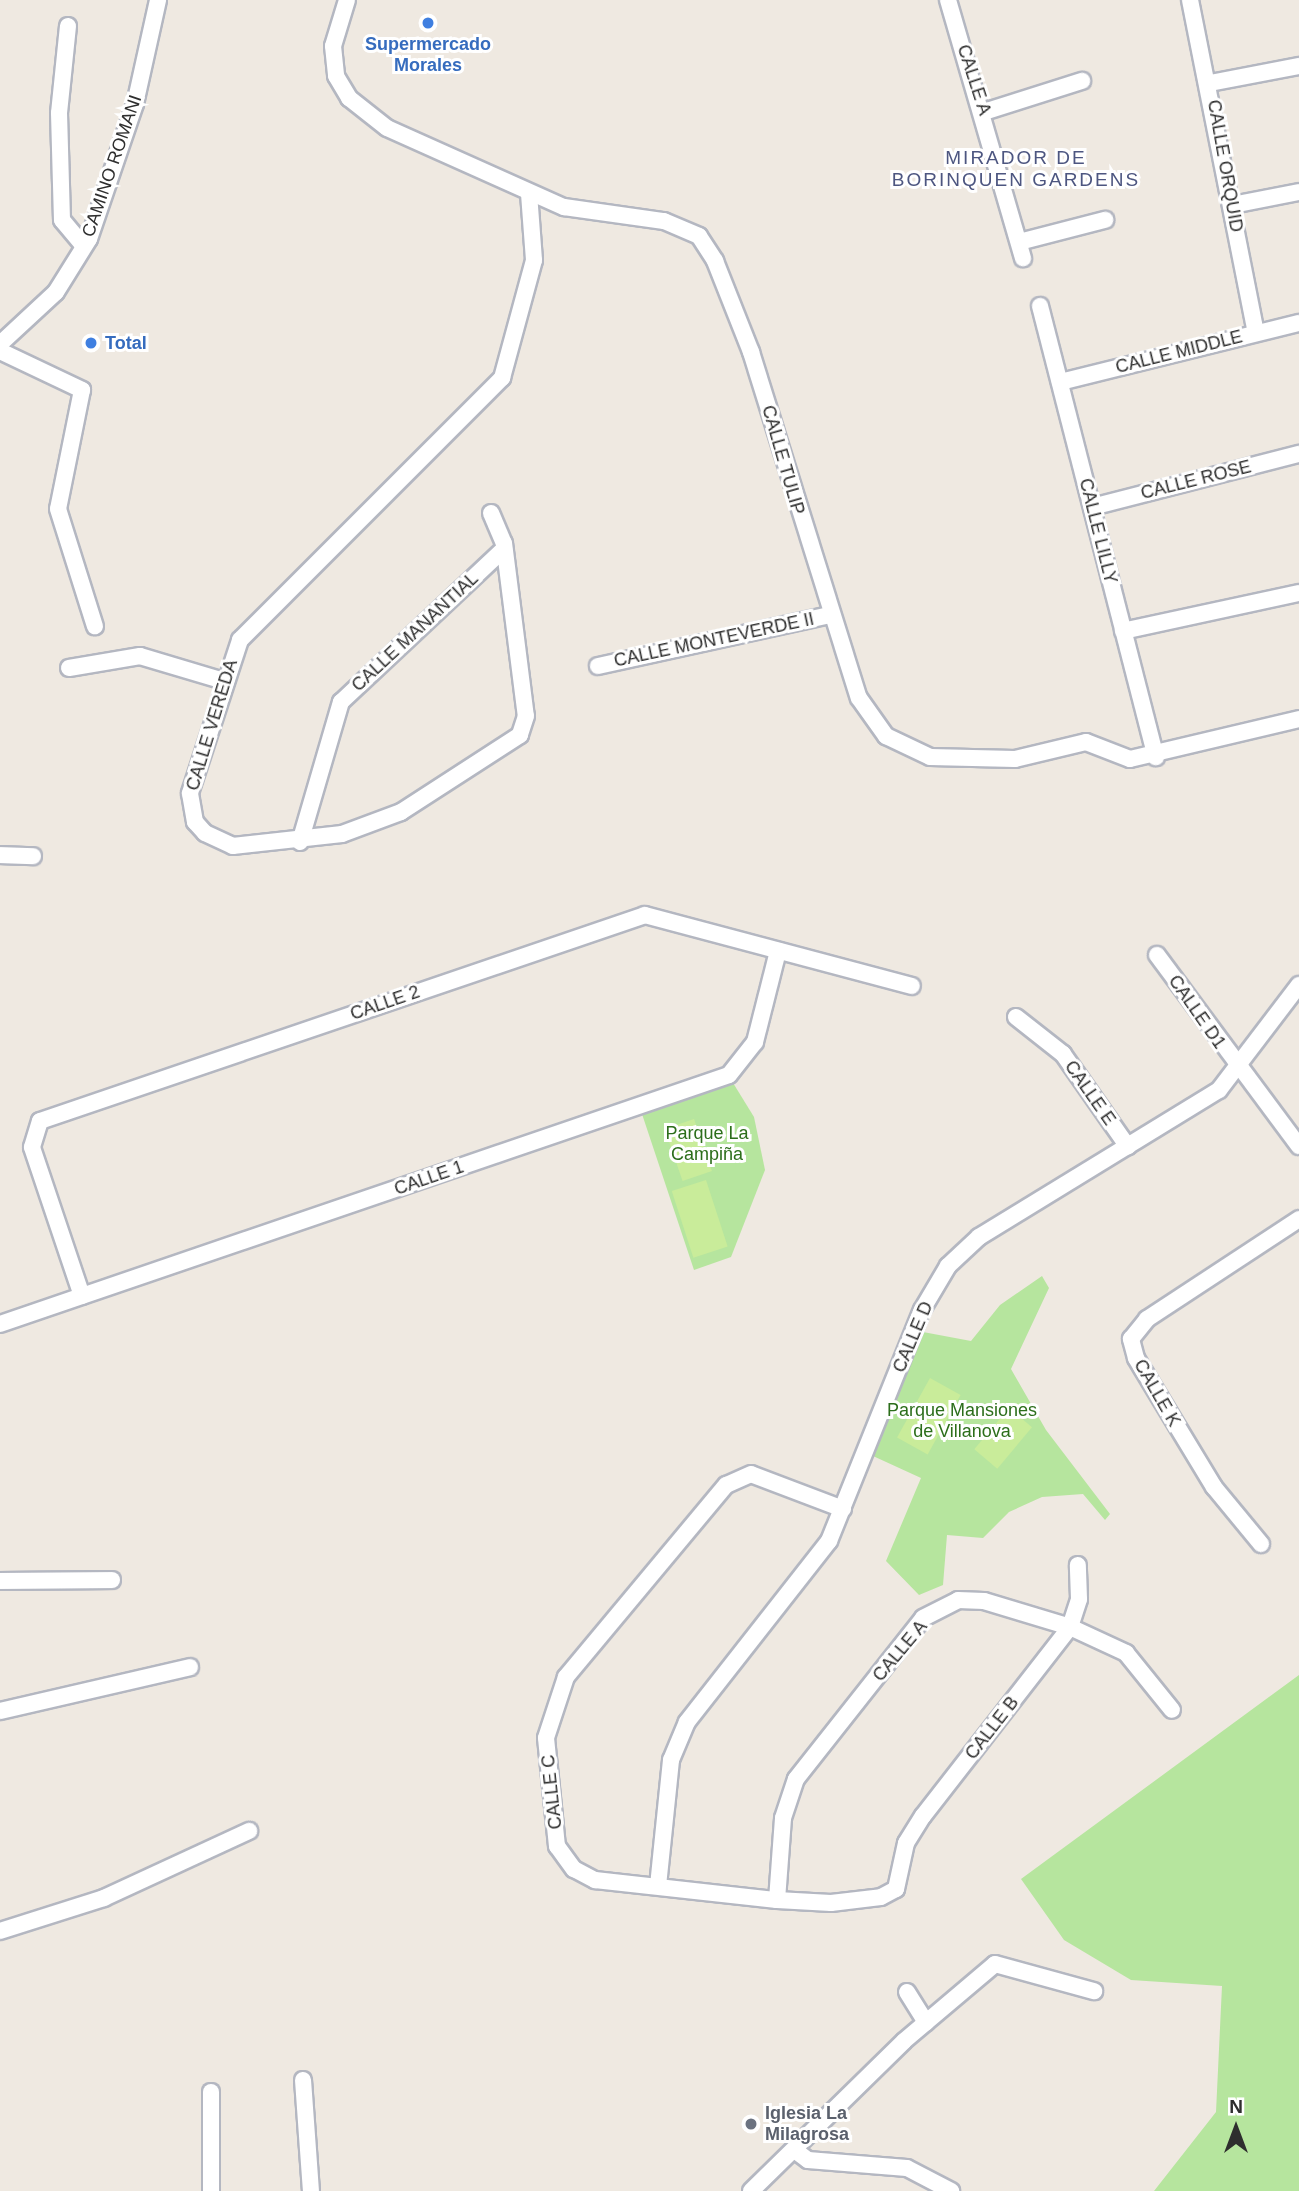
<!DOCTYPE html>
<html>
<head>
<meta charset="utf-8">
<style>
	body { margin:0 }
	#map { position:relative; width:1299px; height:2191px; overflow:hidden; background:#efe9e1; font-family:Helvetica,sans-serif }
	div>[style] { position:absolute }
	.green>* { inset:0; background:#b6e59e }
	.pitch>* { inset:0; background:#c9ec9a; transform-origin:0 0 }
	.roads { filter:drop-shadow(2px 0 #b4b7c1) drop-shadow(-2px 0 #b4b7c1) drop-shadow(0 2px #b4b7c1) drop-shadow(0 -2px #b4b7c1) }
	.minor>* { height:16px; margin:-8px; padding:0 8px; transform-origin:8px; border-radius:8px; background:#fff }
	.dots>* { width:19px; height:19px; translate:-50% -50%; box-sizing:border-box; border:4px solid #fff; border-radius:50% }
	span { translate:-50% -50%; white-space:nowrap; text-align:center; line-height:1.15; -webkit-text-stroke:6px #fff; paint-order:stroke }
	.shop-label { font-size:18px; color:#366cbe; font-weight:700 }
	.left { translate:0 -50%; text-align:left }
	.street-label { font-size:18px; color:#2e2e2e }
	.park-label { font-size:18px; color:#2c6e1b }
	.worship-label { font-size:18px; color:#5b616d; font-weight:700 }
	.neighbourhood-label { font-size:19px; color:#4d5680; letter-spacing:2px }
	.north { position:absolute; left:1201px; top:2093px; width:70px; height:70px; -webkit-text-stroke:5px #fff; paint-order:stroke; rotate:0deg; font-size:19px; font-weight:700; line-height:28px; text-align:center; color:#2e2e2e }
	.north::after { content:''; display:block; margin:auto; width:24px; height:32px; background:#2e2e2e; clip-path:polygon(50% 0,100% 100%,50% 72%,0 100%) }
</style>
</head>
<body>
<div id="map">
	<div class="green">
		<i style="clip-path:polygon(730px 1078px,754px 1117px,765px 1170px,731px 1257px,694px 1270px,641px 1111px)"></i>
		<i style="clip-path:polygon(1042px 1276px,1049px 1288px,1011px 1369px,1046px 1430px,1110px 1514px,1105px 1520px,1083px 1494px,1042px 1497px,1009px 1512px,983px 1538px,947px 1535px,943px 1585px,919px 1595px,886px 1561px,921px 1478px,873px 1456px,923px 1332px,971px 1341px,1000px 1305px)"></i>
		<i style="clip-path:polygon(1299px 1675px,1299px 2191px,1154px 2191px,1216px 2112px,1222px 1986px,1131px 1980px,1064px 1940px,1021px 1879px)"></i>
	</div>
	<div class="pitch">
		<i style="left:694px;top:1119px;width:55px;height:31px;rotate:71deg"></i>
		<i style="left:706px;top:1180px;width:70px;height:36px;rotate:72deg"></i>
		<i style="left:930px;top:1378px;width:35px;height:68px;rotate:29deg"></i>
		<i style="left:1009px;top:1408px;width:30px;height:54px;rotate:40deg"></i>
	</div>
	<div class="roads">
		<div class="minor">
			<i style="left:347px;top:0;width:48px;rotate:106.9deg"></i>
			<i style="left:333px;top:46px;width:30px;rotate:84deg"></i>
			<i style="left:336px;top:76px;width:26px;rotate:59deg"></i>
			<i style="left:349px;top:98px;width:48px;rotate:38.3deg"></i>
			<i style="left:387px;top:128px;width:194px;rotate:24.1deg"></i>
			<i style="left:564px;top:207px;width:101px;rotate:8deg"></i>
			<i style="left:664px;top:221px;width:38px;rotate:23deg"></i>
			<i style="left:699px;top:236px;width:30px;rotate:57deg"></i>
			<i style="left:715px;top:261px;width:98px;rotate:68.4deg"></i>
			<i style="left:751px;top:352px;width:362px;rotate:72.7deg"></i>
			<i style="left:859px;top:698px;width:47px;rotate:54.6deg"></i>
			<i style="left:886px;top:736px;width:49px;rotate:25.5deg"></i>
			<i style="left:930px;top:757px;width:85px;rotate:1.3deg"></i>
			<i style="left:1015px;top:759px;width:73px;rotate:-13.5deg"></i>
			<i style="left:1086px;top:742px;width:47px;rotate:21.1deg"></i>
			<i style="left:1130px;top:759px;width:174px;rotate:-13.3deg"></i>
			<i style="left:948px;top:0;width:269px;rotate:73.8deg"></i>
			<i style="left:1190px;top:0;width:339px;rotate:78.8deg"></i>
			<i style="left:68px;top:26px;width:87px;rotate:95.9deg"></i>
			<i style="left:59px;top:113px;width:107px;rotate:88.4deg"></i>
			<i style="left:62px;top:220px;width:34px;rotate:50deg"></i>
			<i style="left:1210px;top:83px;width:91px;rotate:-10.8deg"></i>
			<i style="left:984px;top:112px;width:103px;rotate:-17.6deg"></i>
			<i style="left:1232px;top:205px;width:68px;rotate:-11deg"></i>
			<i style="left:1023px;top:241px;width:85px;rotate:-14.4deg"></i>
			<i style="left:1040px;top:306px;width:466px;rotate:75.6deg"></i>
			<i style="left:0;top:344px;width:76px;rotate:-42.9deg"></i>
			<i style="left:56px;top:292px;width:62px;rotate:-58.1deg"></i>
			<i style="left:89px;top:239px;width:143px;rotate:-71.2deg"></i>
			<i style="left:135px;top:104px;width:107px;rotate:-77.5deg"></i>
			<i style="left:0;top:351px;width:91px;rotate:25.4deg"></i>
			<i style="left:82px;top:390px;width:121px;rotate:101.4deg"></i>
			<i style="left:58px;top:509px;width:123px;rotate:72.5deg"></i>
			<i style="left:1060px;top:382px;width:246px;rotate:-13.9deg"></i>
			<i style="left:1092px;top:507px;width:214px;rotate:-14.4deg"></i>
			<i style="left:491px;top:513px;width:33px;rotate:67deg"></i>
			<i style="left:504px;top:543px;width:174px;rotate:82.8deg"></i>
			<i style="left:526px;top:716px;width:20px;rotate:108deg"></i>
			<i style="left:520px;top:735px;width:142px;rotate:147.1deg"></i>
			<i style="left:401px;top:812px;width:63px;rotate:159.6deg"></i>
			<i style="left:342px;top:834px;width:110px;rotate:173.7deg"></i>
			<i style="left:233px;top:846px;width:31px;rotate:-155deg"></i>
			<i style="left:205px;top:833px;width:15px;rotate:-132deg"></i>
			<i style="left:195px;top:822px;width:29px;rotate:-100deg"></i>
			<i style="left:190px;top:793px;width:161px;rotate:-71.9deg"></i>
			<i style="left:240px;top:640px;width:371px;rotate:-45deg"></i>
			<i style="left:502px;top:378px;width:122px;rotate:-74.8deg"></i>
			<i style="left:534px;top:260px;width:66px;rotate:-94.3deg"></i>
			<i style="left:1123px;top:631px;width:180px;rotate:-12.2deg"></i>
			<i style="left:598px;top:666px;width:238px;rotate:-12.4deg"></i>
			<i style="left:69px;top:668px;width:72px;rotate:-9.6deg"></i>
			<i style="left:140px;top:656px;width:88px;rotate:16.6deg"></i>
			<i style="left:300px;top:842px;width:146px;rotate:-73.7deg"></i>
			<i style="left:341px;top:702px;width:224px;rotate:-43.2deg"></i>
			<i style="left:0;top:855px;width:33px;rotate:2deg"></i>
			<i style="left:1157px;top:955px;width:238px;rotate:53.4deg"></i>
			<i style="left:1016px;top:1017px;width:60px;rotate:38.2deg"></i>
			<i style="left:1063px;top:1054px;width:113px;rotate:55deg"></i>
			<i style="left:82px;top:1296px;width:157px;rotate:-108.6deg"></i>
			<i style="left:32px;top:1147px;width:27px;rotate:-73deg"></i>
			<i style="left:40px;top:1121px;width:639px;rotate:-18.8deg"></i>
			<i style="left:645px;top:915px;width:276px;rotate:14.9deg"></i>
			<i style="left:0;top:1324px;width:770px;rotate:-18.86deg"></i>
			<i style="left:729px;top:1075px;width:42px;rotate:-51.8deg"></i>
			<i style="left:755px;top:1042px;width:94px;rotate:-75.8deg"></i>
			<i style="left:843px;top:1509px;width:98px;rotate:-159.2deg"></i>
			<i style="left:751px;top:1474px;width:27px;rotate:156deg"></i>
			<i style="left:726px;top:1485px;width:250px;rotate:129.8deg"></i>
			<i style="left:566px;top:1677px;width:64px;rotate:108.2deg"></i>
			<i style="left:546px;top:1738px;width:109px;rotate:84.2deg"></i>
			<i style="left:557px;top:1846px;width:29px;rotate:54deg"></i>
			<i style="left:574px;top:1869px;width:24px;rotate:28deg"></i>
			<i style="left:595px;top:1880px;width:183px;rotate:6.3deg"></i>
			<i style="left:777px;top:1900px;width:54px;rotate:3.2deg"></i>
			<i style="left:831px;top:1903px;width:50px;rotate:-6.8deg"></i>
			<i style="left:881px;top:1897px;width:17px;rotate:-28deg"></i>
			<i style="left:896px;top:1889px;width:47px;rotate:-77.7deg"></i>
			<i style="left:906px;top:1843px;width:32px;rotate:-58deg"></i>
			<i style="left:923px;top:1816px;width:239px;rotate:-52.1deg"></i>
			<i style="left:1070px;top:1627px;width:29px;rotate:-72deg"></i>
			<i style="left:1079px;top:1599px;width:34px;rotate:-92deg"></i>
			<i style="left:1261px;top:1544px;width:74px;rotate:-129.5deg"></i>
			<i style="left:1214px;top:1487px;width:151px;rotate:-121.2deg"></i>
			<i style="left:1136px;top:1358px;width:20px;rotate:-105deg"></i>
			<i style="left:1131px;top:1339px;width:26px;rotate:-51deg"></i>
			<i style="left:1147px;top:1319px;width:182px;rotate:-33.3deg"></i>
			<i style="left:0;top:1581px;width:112px;rotate:-0.5deg"></i>
			<i style="left:0;top:1711px;width:195px;rotate:-13deg"></i>
			<i style="left:658px;top:1886px;width:127px;rotate:-84.1deg"></i>
			<i style="left:671px;top:1760px;width:41px;rotate:-67.2deg"></i>
			<i style="left:687px;top:1722px;width:230px;rotate:-51.9deg"></i>
			<i style="left:829px;top:1541px;width:249px;rotate:-68.1deg"></i>
			<i style="left:922px;top:1310px;width:51px;rotate:-59.4deg"></i>
			<i style="left:948px;top:1266px;width:42px;rotate:-43.1deg"></i>
			<i style="left:979px;top:1237px;width:281px;rotate:-31.5deg"></i>
			<i style="left:1219px;top:1090px;width:132px;rotate:-52.7deg"></i>
			<i style="left:777px;top:1900px;width:82px;rotate:-85.8deg"></i>
			<i style="left:783px;top:1818px;width:41px;rotate:-71.6deg"></i>
			<i style="left:796px;top:1779px;width:205px;rotate:-51.7deg"></i>
			<i style="left:923px;top:1618px;width:39px;rotate:-27deg"></i>
			<i style="left:958px;top:1600px;width:26px;rotate:2deg"></i>
			<i style="left:984px;top:1601px;width:90px;rotate:16.8deg"></i>
			<i style="left:1070px;top:1627px;width:62px;rotate:24.9deg"></i>
			<i style="left:1126px;top:1653px;width:73px;rotate:51.1deg"></i>
			<i style="left:0;top:1931px;width:109px;rotate:-17.6deg"></i>
			<i style="left:104px;top:1898px;width:160px;rotate:-24.8deg"></i>
			<i style="left:907px;top:1992px;width:36px;rotate:58deg"></i>
			<i style="left:303px;top:2080px;width:111px;rotate:85.9deg"></i>
			<i style="left:211px;top:2092px;width:99px;rotate:90deg"></i>
			<i style="left:796px;top:2151px;width:15px;rotate:37deg"></i>
			<i style="left:808px;top:2160px;width:99px;rotate:4.6deg"></i>
			<i style="left:907px;top:2168px;width:50px;rotate:27.6deg"></i>
			<i style="left:751px;top:2191px;width:214px;rotate:-44.4deg"></i>
			<i style="left:904px;top:2041px;width:119px;rotate:-40.2deg"></i>
			<i style="left:995px;top:1964px;width:103px;rotate:15.3deg"></i>
		</div>
	</div>
	<div class="dots">
		<i style="left:428px;top:23px;background:#3f7fe0"></i>
		<i style="left:91px;top:343px;background:#3f7fe0"></i>
		<i style="left:751px;top:2124px;background:#6b7280"></i>
	</div>
	<div class="shop-label">
		<span style="left:428px;top:55px">Supermercado<br>Morales</span>
		<span class="left" style="left:105px;top:343px">Total</span>
	</div>
	<div class="street-label">
		<span style="left:974px;top:80px;rotate:72deg">CALLE A</span>
		<span style="left:112px;top:166px;rotate:-71deg">CAMINO ROMANI</span>
		<span style="left:1225px;top:166px;rotate:80deg">CALLE ORQUID</span>
		<span style="left:1179px;top:352px;rotate:-14deg">CALLE MIDDLE</span>
		<span style="left:783px;top:460px;rotate:74deg">CALLE TULIP</span>
		<span style="left:1196px;top:480px;rotate:-14deg">CALLE ROSE</span>
		<span style="left:1098px;top:531px;rotate:76deg">CALLE LILLY</span>
		<span style="left:415px;top:632px;rotate:-43deg">CALLE MANANTIAL</span>
		<span style="left:714px;top:640px;rotate:-12deg">CALLE MONTEVERDE II</span>
		<span style="left:212px;top:725px;rotate:-73deg">CALLE VEREDA</span>
		<span style="left:385px;top:1003px;rotate:-19deg">CALLE 2</span>
		<span style="left:1197px;top:1012px;rotate:55deg">CALLE D1</span>
		<span style="left:1090px;top:1093px;rotate:55deg">CALLE E</span>
		<span style="left:429px;top:1178px;rotate:-19deg">CALLE 1</span>
		<span style="left:913px;top:1337px;rotate:-67deg">CALLE D</span>
		<span style="left:1157px;top:1393px;rotate:60deg">CALLE K</span>
		<span style="left:900px;top:1651px;rotate:-50deg">CALLE A</span>
		<span style="left:992px;top:1728px;rotate:-52deg">CALLE B</span>
		<span style="left:552px;top:1792px;rotate:-96deg">CALLE C</span>
	</div>
	<div class="park-label">
		<span style="left:707px;top:1144px">Parque La<br>Campiña</span>
		<span style="left:962px;top:1421px">Parque Mansiones<br>de Villanova</span>
	</div>
	<div class="worship-label">
		<span class="left" style="left:765px;top:2124px">Iglesia La<br>Milagrosa</span>
	</div>
	<div class="neighbourhood-label">
		<span style="left:1016px;top:169px">MIRADOR DE<br>BORINQUEN GARDENS</span>
	</div>
	<div class="north">N</div>
</div>
</body>
</html>
